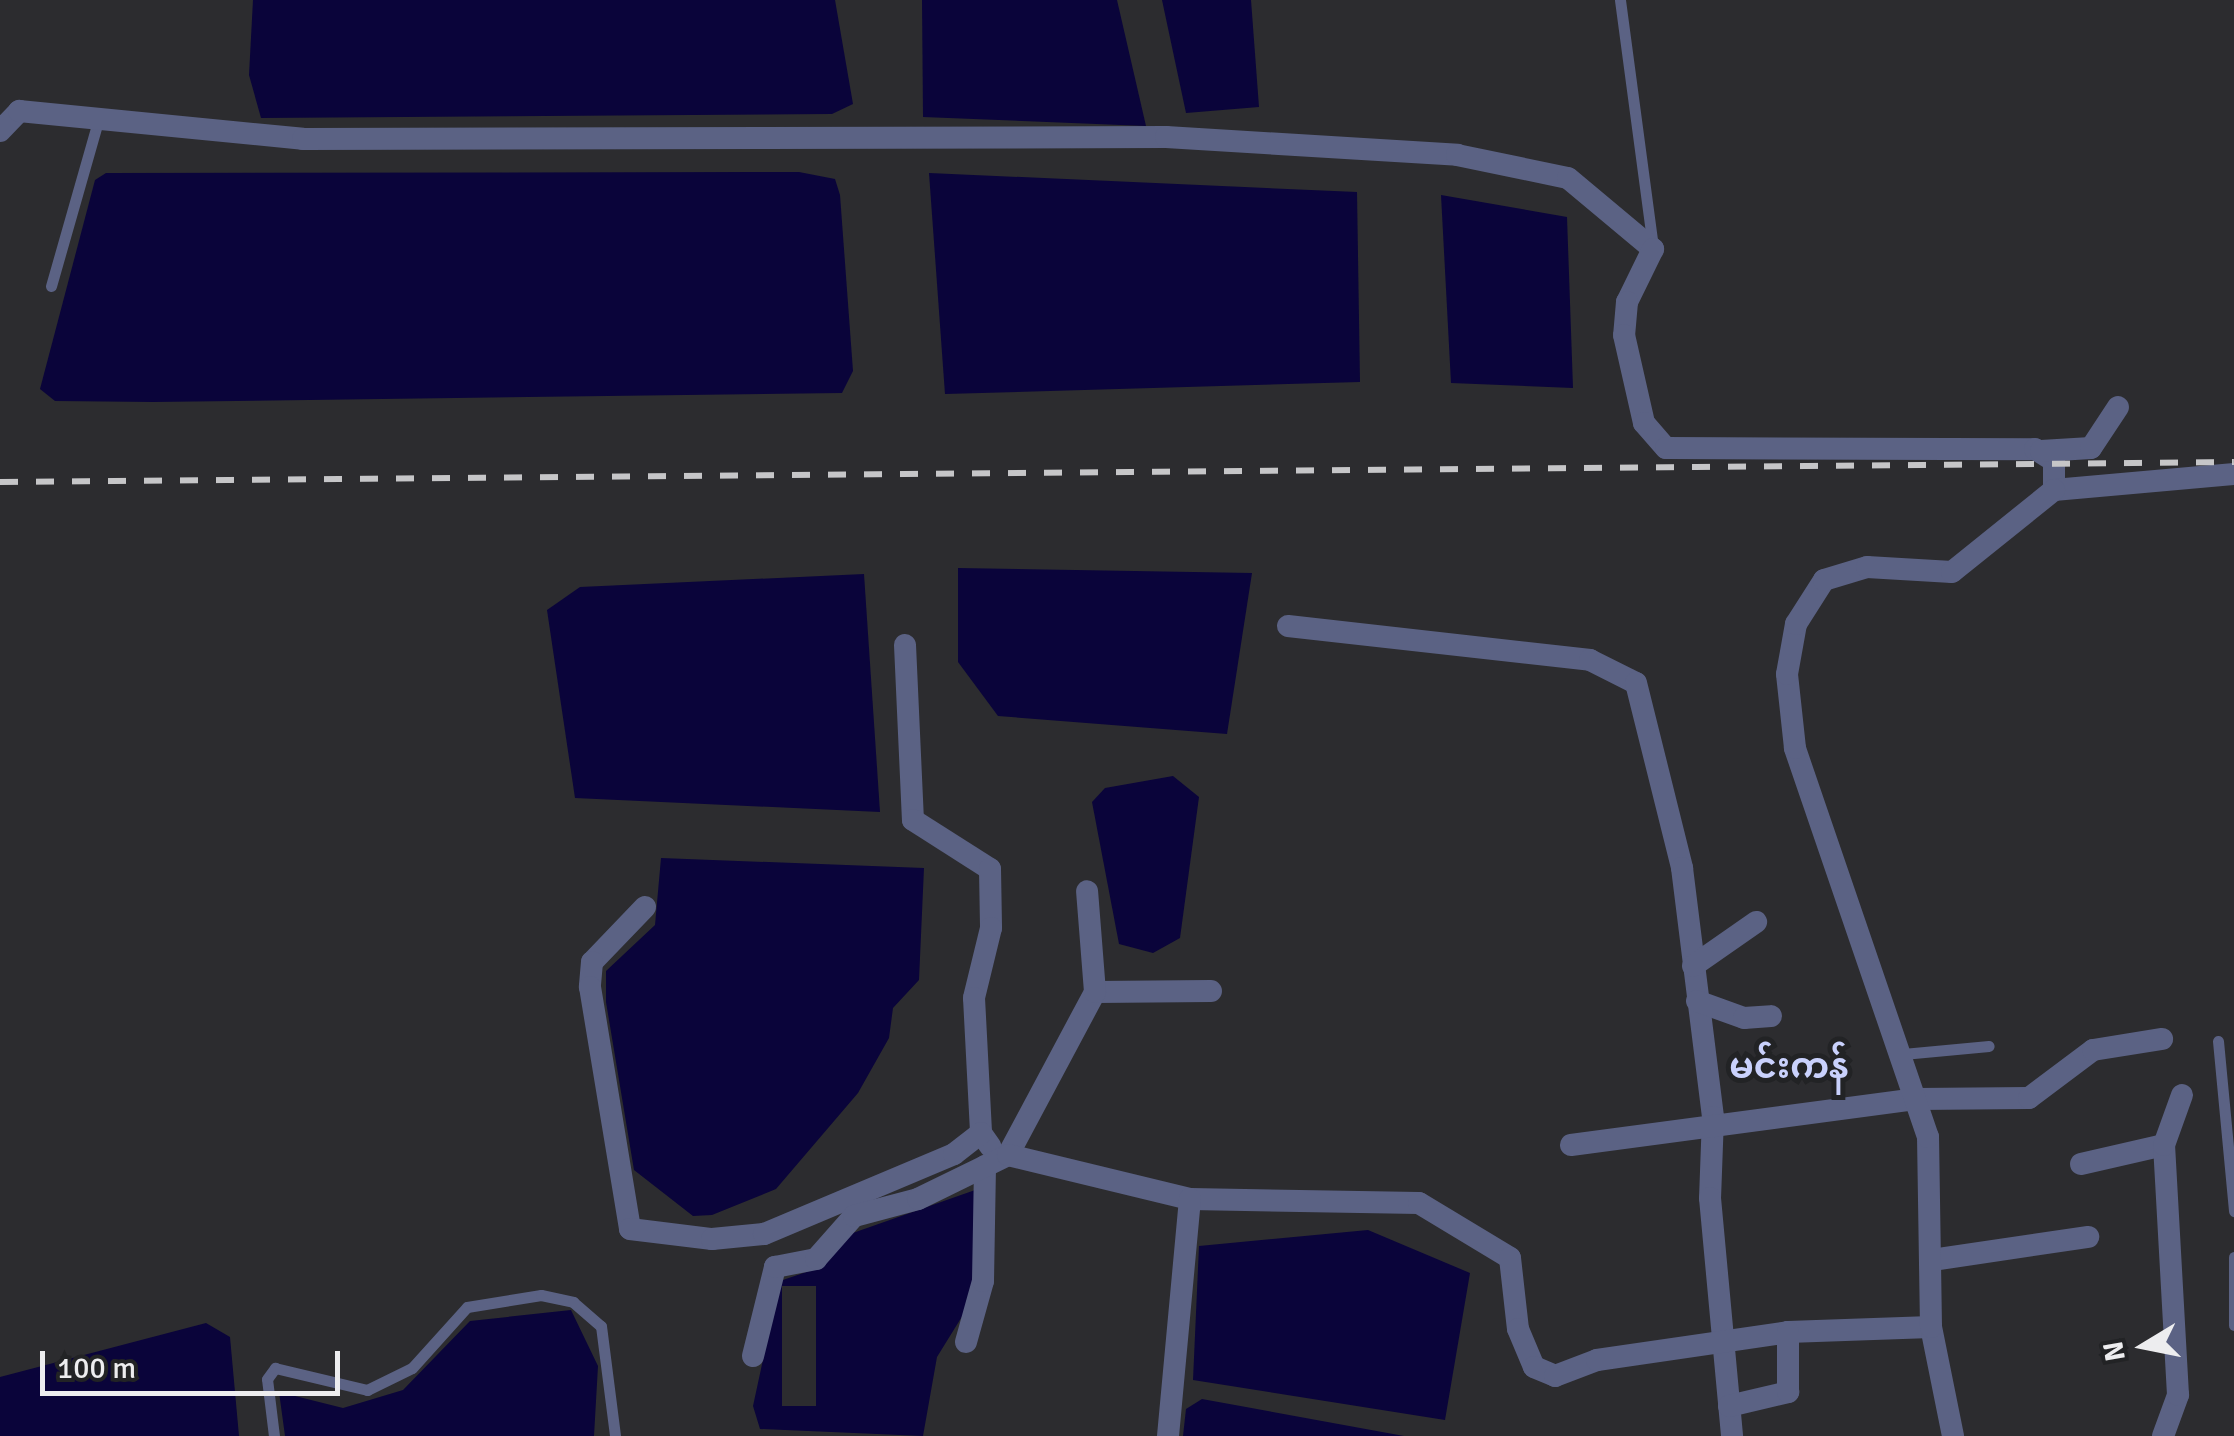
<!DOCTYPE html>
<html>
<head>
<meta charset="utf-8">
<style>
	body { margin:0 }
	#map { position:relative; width:2234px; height:1436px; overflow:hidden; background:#2c2c2f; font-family:Signika,"Noto Sans Myanmar",sans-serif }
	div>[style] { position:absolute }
	.water>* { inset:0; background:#0a043a }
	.pier>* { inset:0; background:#2c2c2f; transform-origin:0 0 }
	.service>* { height:11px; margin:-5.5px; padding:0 5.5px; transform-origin:5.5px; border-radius:5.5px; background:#5b6284 }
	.minor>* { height:22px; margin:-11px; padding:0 11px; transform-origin:11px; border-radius:11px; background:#5b6284 }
	.rail>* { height:6px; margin-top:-3px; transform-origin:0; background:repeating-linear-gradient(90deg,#c6c6c8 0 18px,transparent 0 36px) }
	span { translate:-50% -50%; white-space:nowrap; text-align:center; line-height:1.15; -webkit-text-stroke:10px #222325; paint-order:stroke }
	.quarter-label { font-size:35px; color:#c9d1fc; font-weight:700 }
	.north { position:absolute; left:2094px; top:1296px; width:100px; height:100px; -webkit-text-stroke:8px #222325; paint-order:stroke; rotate:260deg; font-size:28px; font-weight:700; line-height:40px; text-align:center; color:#ededef }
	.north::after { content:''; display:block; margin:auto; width:35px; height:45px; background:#ededef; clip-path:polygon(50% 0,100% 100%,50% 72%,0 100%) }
	.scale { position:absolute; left:40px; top:1351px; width:300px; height:45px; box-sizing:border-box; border:5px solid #ededef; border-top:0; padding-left:12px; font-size:30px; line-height:35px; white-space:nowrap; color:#ededef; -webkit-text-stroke:8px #222325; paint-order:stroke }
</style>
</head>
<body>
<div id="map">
	<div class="water">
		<i style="clip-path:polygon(253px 0,835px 0,853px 104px,832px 114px,261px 118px,249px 75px)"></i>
		<i style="clip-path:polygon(922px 0,1117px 0,1146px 126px,923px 117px)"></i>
		<i style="clip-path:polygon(1162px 0,1251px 0,1259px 107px,1186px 113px)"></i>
		<i style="clip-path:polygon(799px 172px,835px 179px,840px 195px,853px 371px,842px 393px,153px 402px,55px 401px,40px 389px,95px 180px,106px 173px)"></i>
		<i style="clip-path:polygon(929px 173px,1357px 192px,1360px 382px,945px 394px)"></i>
		<i style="clip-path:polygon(1441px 195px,1567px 217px,1573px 388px,1451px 383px)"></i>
		<i style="clip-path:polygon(958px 568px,1252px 573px,1227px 734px,998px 716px,958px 662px)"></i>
		<i style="clip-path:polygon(864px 574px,880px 812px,575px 798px,547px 610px,580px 587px)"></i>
		<i style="clip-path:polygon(1173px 776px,1199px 797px,1180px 938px,1153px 953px,1119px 944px,1092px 802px,1105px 788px)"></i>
		<i style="clip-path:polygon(661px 858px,924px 868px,919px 980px,893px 1008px,889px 1038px,858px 1093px,776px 1189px,712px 1215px,693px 1216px,634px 1170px,606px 1002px,606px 971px,655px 925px)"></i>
		<i style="clip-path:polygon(978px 1189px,971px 1302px,937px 1357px,923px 1436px,760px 1429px,753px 1406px,780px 1281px,821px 1267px,850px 1234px)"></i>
		<i style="clip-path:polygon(1368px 1230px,1470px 1273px,1445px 1420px,1193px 1380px,1199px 1246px)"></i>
		<i style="clip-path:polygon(571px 1310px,598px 1366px,594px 1436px,285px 1436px,279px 1392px,343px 1408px,403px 1390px,470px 1321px)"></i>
		<i style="clip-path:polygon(206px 1323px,230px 1337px,239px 1436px,0 1436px,0 1377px)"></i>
		<i style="clip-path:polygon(1202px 1399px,1404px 1436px,1183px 1436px,1186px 1409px)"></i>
	</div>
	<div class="pier">
		<i style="left:782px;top:1286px;width:34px;height:120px"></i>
	</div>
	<div class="service">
		<i style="left:1620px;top:0;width:250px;rotate:82.4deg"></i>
		<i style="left:51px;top:286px;width:168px;rotate:-74.1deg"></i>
		<i style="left:2218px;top:1041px;width:171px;rotate:84.6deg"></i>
		<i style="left:1903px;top:1054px;width:86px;rotate:-5.3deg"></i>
		<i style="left:2234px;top:1257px;width:68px;rotate:90deg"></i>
		<i style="left:274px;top:1436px;width:57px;rotate:-97deg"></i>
		<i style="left:267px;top:1379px;width:14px;rotate:-54deg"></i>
		<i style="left:275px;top:1368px;width:95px;rotate:13.4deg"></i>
		<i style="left:367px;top:1390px;width:50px;rotate:-26.1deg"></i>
		<i style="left:412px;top:1368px;width:82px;rotate:-48deg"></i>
		<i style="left:467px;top:1307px;width:75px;rotate:-9.2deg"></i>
		<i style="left:541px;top:1295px;width:33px;rotate:12deg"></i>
		<i style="left:573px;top:1302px;width:37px;rotate:41deg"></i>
		<i style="left:601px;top:1326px;width:111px;rotate:82.7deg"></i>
	</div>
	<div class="minor">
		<i style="left:0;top:131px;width:28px;rotate:-46deg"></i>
		<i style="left:19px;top:111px;width:285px;rotate:5.6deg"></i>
		<i style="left:303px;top:139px;width:863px;rotate:-0.13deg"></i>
		<i style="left:1166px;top:137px;width:292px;rotate:3.5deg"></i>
		<i style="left:1457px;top:155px;width:113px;rotate:11.7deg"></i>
		<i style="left:1568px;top:178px;width:111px;rotate:39.9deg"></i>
		<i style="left:1653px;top:249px;width:59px;rotate:116.1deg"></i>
		<i style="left:1627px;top:302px;width:33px;rotate:95deg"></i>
		<i style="left:1624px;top:335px;width:90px;rotate:77.2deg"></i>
		<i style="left:1644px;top:423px;width:33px;rotate:49deg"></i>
		<i style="left:1666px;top:448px;width:369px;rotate:0.2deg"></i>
		<i style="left:2035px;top:449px;width:22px;rotate:32deg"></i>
		<i style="left:2054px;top:461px;width:29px;rotate:90deg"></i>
		<i style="left:2054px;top:490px;width:181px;rotate:-5.1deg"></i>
		<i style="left:2041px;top:451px;width:50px;rotate:-3.4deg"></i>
		<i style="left:2091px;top:448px;width:49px;rotate:-56.6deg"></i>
		<i style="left:1288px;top:626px;width:304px;rotate:6.4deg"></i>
		<i style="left:1590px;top:660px;width:51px;rotate:26.6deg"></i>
		<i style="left:1636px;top:683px;width:191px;rotate:76deg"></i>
		<i style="left:1682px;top:868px;width:251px;rotate:82.9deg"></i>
		<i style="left:1713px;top:1117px;width:81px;rotate:92.1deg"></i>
		<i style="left:1710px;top:1198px;width:239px;rotate:84.7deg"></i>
		<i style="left:905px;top:645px;width:175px;rotate:87.4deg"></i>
		<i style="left:913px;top:820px;width:91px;rotate:32.5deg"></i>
		<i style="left:990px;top:869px;width:59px;rotate:89deg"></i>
		<i style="left:991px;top:928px;width:72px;rotate:103.7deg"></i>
		<i style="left:974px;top:998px;width:135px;rotate:87deg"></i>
		<i style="left:981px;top:1133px;width:16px;rotate:55deg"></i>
		<i style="left:645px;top:907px;width:76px;rotate:133.9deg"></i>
		<i style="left:592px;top:962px;width:25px;rotate:95deg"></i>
		<i style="left:590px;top:987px;width:245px;rotate:80.6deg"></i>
		<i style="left:630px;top:1229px;width:83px;rotate:7deg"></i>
		<i style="left:712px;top:1239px;width:52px;rotate:-5.5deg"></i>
		<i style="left:764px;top:1234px;width:206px;rotate:-22.8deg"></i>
		<i style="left:954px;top:1154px;width:34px;rotate:-38deg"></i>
		<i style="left:1693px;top:966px;width:77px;rotate:-34.9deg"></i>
		<i style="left:1095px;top:992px;width:116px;rotate:-0.5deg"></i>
		<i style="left:1697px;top:1001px;width:50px;rotate:19.9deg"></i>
		<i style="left:1744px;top:1018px;width:27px;rotate:-4deg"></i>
		<i style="left:1571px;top:1145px;width:349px;rotate:-7.6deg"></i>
		<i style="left:1917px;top:1099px;width:112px;rotate:-0.5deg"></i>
		<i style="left:2029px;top:1098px;width:80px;rotate:-36.9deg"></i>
		<i style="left:2093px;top:1050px;width:70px;rotate:-9.1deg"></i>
		<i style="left:1008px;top:1155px;width:185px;rotate:-61.9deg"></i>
		<i style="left:1095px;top:992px;width:101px;rotate:-94.5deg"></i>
		<i style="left:2081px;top:1164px;width:85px;rotate:-12.9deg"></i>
		<i style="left:1932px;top:1260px;width:158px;rotate:-8.4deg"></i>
		<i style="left:966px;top:1342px;width:63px;rotate:-74.4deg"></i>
		<i style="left:983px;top:1281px;width:115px;rotate:-89deg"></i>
		<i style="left:753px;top:1356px;width:92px;rotate:-76.1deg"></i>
		<i style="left:775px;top:1267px;width:42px;rotate:-11deg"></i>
		<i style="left:816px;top:1259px;width:57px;rotate:-48.5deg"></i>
		<i style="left:854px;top:1216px;width:66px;rotate:-14.9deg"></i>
		<i style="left:918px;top:1199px;width:100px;rotate:-26.1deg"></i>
		<i style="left:1008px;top:1155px;width:187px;rotate:13.6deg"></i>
		<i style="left:1190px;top:1199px;width:229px;rotate:1deg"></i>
		<i style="left:1419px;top:1203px;width:106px;rotate:31.1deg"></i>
		<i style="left:1510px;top:1258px;width:71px;rotate:83.6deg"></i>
		<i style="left:1518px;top:1329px;width:41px;rotate:67.2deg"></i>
		<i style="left:1534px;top:1367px;width:23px;rotate:23deg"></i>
		<i style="left:1555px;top:1376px;width:45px;rotate:-20.9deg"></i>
		<i style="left:1597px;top:1360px;width:193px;rotate:-8.3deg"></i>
		<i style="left:1788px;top:1332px;width:143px;rotate:-2deg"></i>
		<i style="left:1729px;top:1406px;width:61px;rotate:-13.3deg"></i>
		<i style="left:1788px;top:1392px;width:60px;rotate:-90deg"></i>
		<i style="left:1168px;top:1436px;width:238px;rotate:-84.7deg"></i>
		<i style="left:1953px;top:1436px;width:111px;rotate:-101.4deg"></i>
		<i style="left:1931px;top:1327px;width:190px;rotate:-90.9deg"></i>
		<i style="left:1928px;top:1137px;width:411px;rotate:-108.9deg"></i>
		<i style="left:1795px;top:748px;width:74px;rotate:-96.2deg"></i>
		<i style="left:1787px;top:674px;width:51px;rotate:-79.8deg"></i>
		<i style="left:1796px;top:624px;width:52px;rotate:-57.5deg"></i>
		<i style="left:1824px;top:580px;width:45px;rotate:-16.8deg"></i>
		<i style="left:1867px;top:567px;width:85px;rotate:3.4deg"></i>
		<i style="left:1952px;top:572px;width:131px;rotate:-38.8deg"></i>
		<i style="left:2163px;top:1436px;width:44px;rotate:-69.9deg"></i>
		<i style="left:2178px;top:1395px;width:250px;rotate:-93.2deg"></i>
		<i style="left:2164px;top:1145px;width:53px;rotate:-70.2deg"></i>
	</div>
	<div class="rail">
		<i style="left:0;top:482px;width:2234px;rotate:-0.51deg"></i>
	</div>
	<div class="quarter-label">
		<span style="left:1789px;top:1067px">မင်းကန်</span>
	</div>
	<div class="north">N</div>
	<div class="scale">100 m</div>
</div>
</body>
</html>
